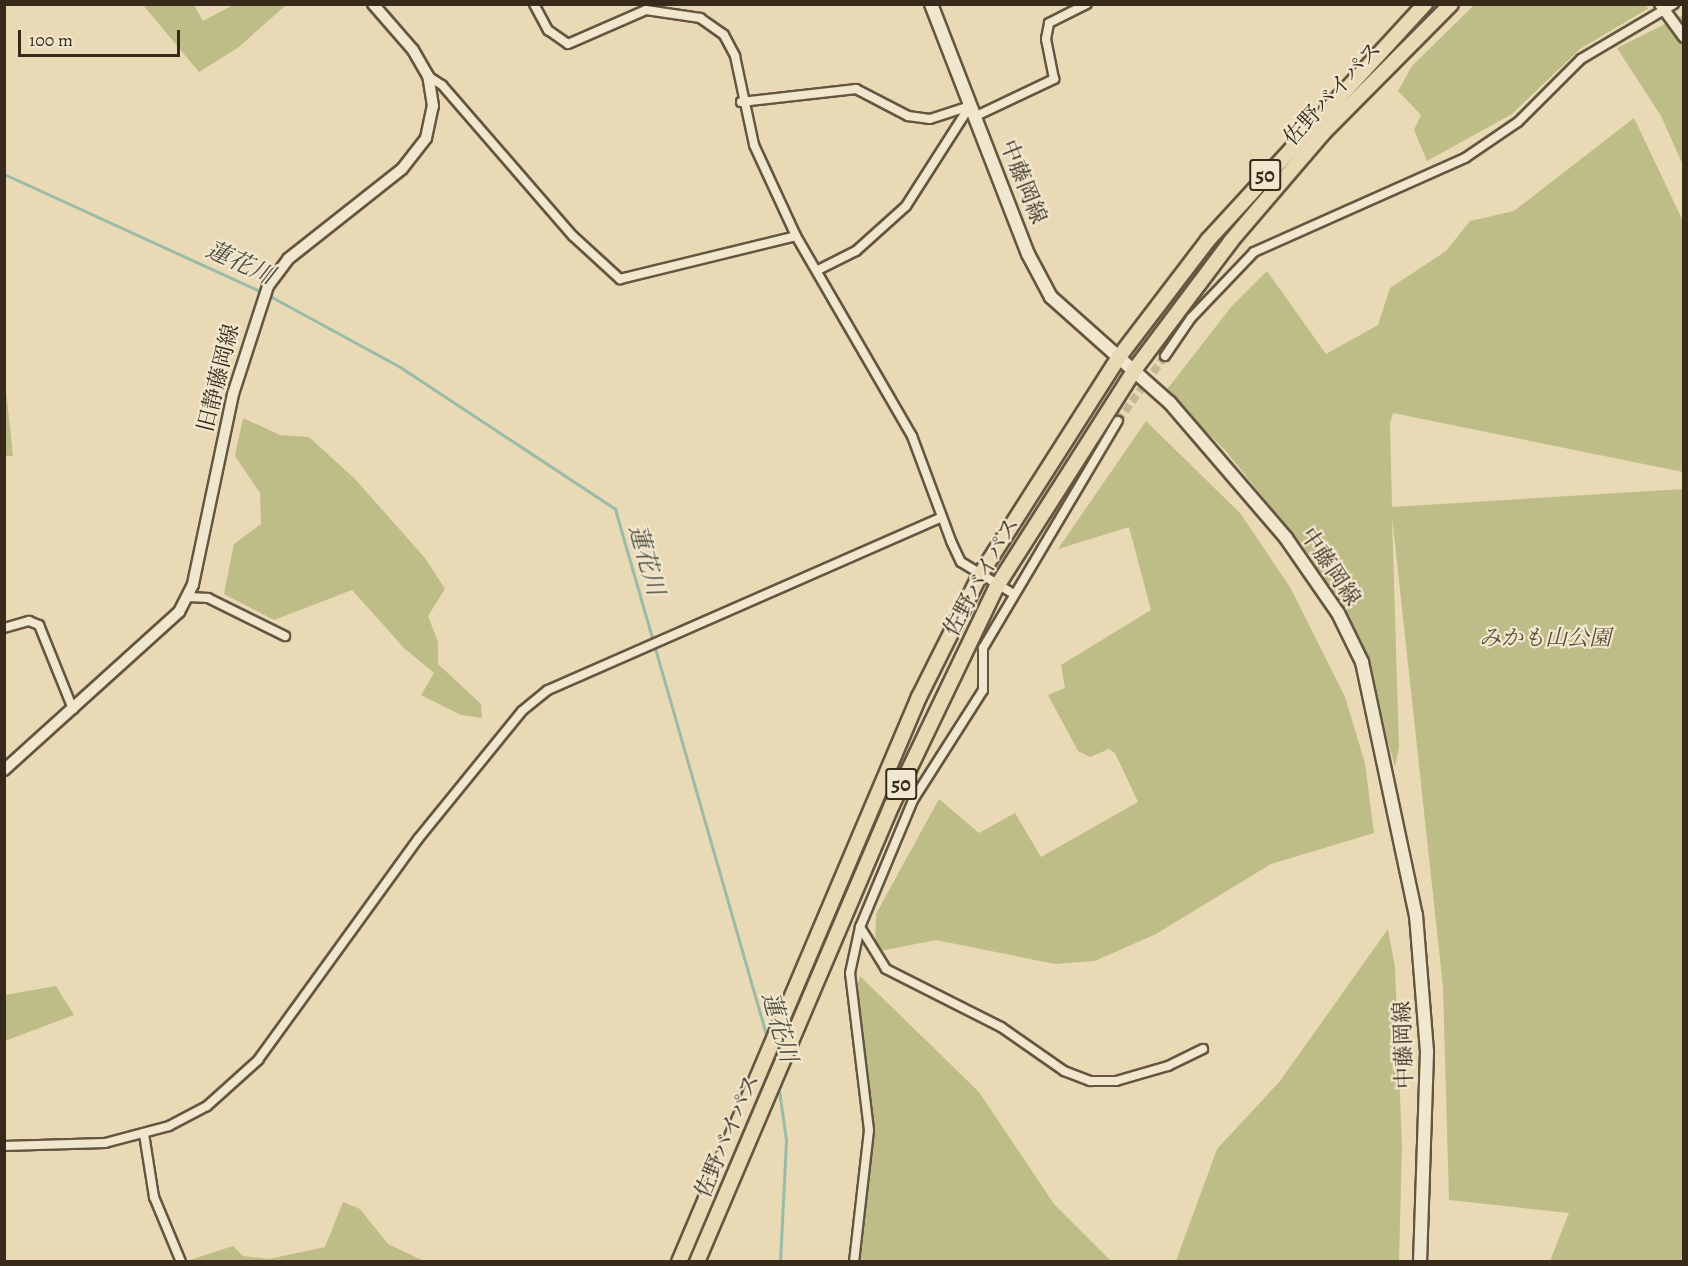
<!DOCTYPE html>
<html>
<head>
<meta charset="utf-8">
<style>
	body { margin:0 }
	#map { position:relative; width:1688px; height:1266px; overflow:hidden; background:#e9dab5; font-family:Alegreya,"Noto Serif JP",serif }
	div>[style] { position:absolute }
	.green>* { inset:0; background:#bebd88 }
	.stream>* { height:3px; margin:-1.5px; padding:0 1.5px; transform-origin:1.5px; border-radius:1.5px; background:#99bba8 }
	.minor-tunnel>* { height:8px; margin-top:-4px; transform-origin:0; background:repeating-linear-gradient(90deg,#c5b796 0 8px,transparent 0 12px) }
	.roads { filter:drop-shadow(2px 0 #645641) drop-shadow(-2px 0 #645641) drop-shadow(0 2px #645641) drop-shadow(0 -2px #645641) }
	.minor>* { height:8px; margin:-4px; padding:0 4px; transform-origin:4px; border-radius:4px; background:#f1e7cf }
	.tertiary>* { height:10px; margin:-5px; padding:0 5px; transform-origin:5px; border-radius:5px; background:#f1e7cf }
	.secondary>* { height:12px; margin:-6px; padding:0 6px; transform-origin:6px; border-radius:6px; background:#f1e7cf }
	.trunk>* { height:14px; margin:-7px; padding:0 7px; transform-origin:7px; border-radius:7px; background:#e9dab5 }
	span { translate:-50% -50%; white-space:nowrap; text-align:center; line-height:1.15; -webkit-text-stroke:4.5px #f1e7cf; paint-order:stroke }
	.shield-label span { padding:2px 4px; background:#f1e7cf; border:2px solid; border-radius:4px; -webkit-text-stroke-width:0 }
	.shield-label { font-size:21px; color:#372a1a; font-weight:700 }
	.street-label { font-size:22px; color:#372a1a }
	.park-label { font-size:22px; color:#594f36; font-style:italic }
	.water-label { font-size:24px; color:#504e3e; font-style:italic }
	.frame { position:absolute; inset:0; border:6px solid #372a1a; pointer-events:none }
	.scale { position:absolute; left:18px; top:30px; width:162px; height:27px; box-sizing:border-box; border:3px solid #372a1a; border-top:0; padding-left:8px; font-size:18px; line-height:21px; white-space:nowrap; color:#372a1a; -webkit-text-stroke:4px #f1e7cf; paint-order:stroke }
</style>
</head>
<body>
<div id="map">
	<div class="green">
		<i style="clip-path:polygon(143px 5px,194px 5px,203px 21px,233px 5px,286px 5px,239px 47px,199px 72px)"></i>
		<i style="clip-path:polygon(1643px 5px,1649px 8px,1580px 49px,1512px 114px,1427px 161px,1414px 130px,1421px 115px,1398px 91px,1412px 66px,1474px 5px)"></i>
		<i style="clip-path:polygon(1683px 15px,1683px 165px,1661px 116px,1617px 48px)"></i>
		<i style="clip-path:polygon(1634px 118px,1683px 221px,1683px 472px,1393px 413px,1390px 423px,1392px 507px,1683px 489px,1683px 1261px,1550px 1261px,1569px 1213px,1449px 1200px,1443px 987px,1392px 516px,1399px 748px,1395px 767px,1364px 656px,1307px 552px,1225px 450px,1165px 392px,1231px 307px,1267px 271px,1326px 354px,1378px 325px,1390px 288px,1446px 251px,1470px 221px,1514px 211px)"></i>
		<i style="clip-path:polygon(4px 370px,13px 456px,4px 456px)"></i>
		<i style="clip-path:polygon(243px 418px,280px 435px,309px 437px,355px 479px,425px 558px,445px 589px,428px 616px,438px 642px,438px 664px,481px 704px,482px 718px,461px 715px,421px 695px,434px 673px,404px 648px,352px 590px,274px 620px,224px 594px,234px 544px,261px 524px,260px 493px,235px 456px)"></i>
		<i style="clip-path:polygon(1146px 421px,1240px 513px,1290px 587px,1345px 697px,1365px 763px,1374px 833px,1271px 864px,1156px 934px,1095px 961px,1055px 964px,936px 940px,875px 952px,876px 914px,939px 799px,979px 833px,1015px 813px,1041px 857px,1138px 802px,1115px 753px,1109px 749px,1090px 757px,1078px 751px,1048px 695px,1065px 688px,1061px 665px,1151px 610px,1129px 527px,1058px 549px)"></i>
		<i style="clip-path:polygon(1388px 929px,1395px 967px,1402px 1146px,1399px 1261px,1176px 1261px,1217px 1149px,1280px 1081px)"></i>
		<i style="clip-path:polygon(860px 976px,979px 1092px,1054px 1204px,1111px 1261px,849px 1262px,863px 1142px,855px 993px)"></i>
		<i style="clip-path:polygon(56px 986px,74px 1015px,5px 1041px,5px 995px)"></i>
		<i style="clip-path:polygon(343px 1202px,360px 1209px,388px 1244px,424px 1261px,184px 1262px,233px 1246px,243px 1256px,269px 1259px,325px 1247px)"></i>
	</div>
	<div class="stream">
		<i style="left:4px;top:174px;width:284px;rotate:24.6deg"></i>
		<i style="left:268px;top:295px;width:150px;rotate:28.6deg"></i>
		<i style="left:400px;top:367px;width:258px;rotate:33.4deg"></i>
		<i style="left:615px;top:509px;width:554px;rotate:73.96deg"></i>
		<i style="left:778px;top:1083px;width:58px;rotate:82deg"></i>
		<i style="left:786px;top:1140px;width:122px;rotate:92.8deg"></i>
	</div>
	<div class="minor-tunnel">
		<i style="left:1118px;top:421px;width:80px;rotate:-54.1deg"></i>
	</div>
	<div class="roads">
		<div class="minor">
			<i style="left:534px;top:4px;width:30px;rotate:62deg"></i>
			<i style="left:548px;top:30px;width:24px;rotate:35deg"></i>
			<i style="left:568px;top:44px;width:85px;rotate:-23.6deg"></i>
			<i style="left:646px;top:10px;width:55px;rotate:8.4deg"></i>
			<i style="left:700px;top:18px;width:29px;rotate:35deg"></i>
			<i style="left:724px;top:35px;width:24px;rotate:62deg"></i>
			<i style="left:735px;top:56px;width:91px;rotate:77.9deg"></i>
			<i style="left:754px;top:145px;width:100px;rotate:65.2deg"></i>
			<i style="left:796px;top:236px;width:231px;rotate:59.9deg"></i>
			<i style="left:912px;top:436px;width:112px;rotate:69.6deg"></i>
			<i style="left:951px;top:541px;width:23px;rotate:65deg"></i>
			<i style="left:961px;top:562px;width:60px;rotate:31.3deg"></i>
			<i style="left:428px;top:76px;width:17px;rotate:33deg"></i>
			<i style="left:442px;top:85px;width:200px;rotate:49.1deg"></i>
			<i style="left:573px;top:236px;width:64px;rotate:42.5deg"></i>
			<i style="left:620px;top:279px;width:181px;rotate:-13.7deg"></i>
			<i style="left:741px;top:102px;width:116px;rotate:-6.4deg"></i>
			<i style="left:856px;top:89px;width:59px;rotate:27.4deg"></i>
			<i style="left:908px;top:116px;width:22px;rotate:8deg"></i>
			<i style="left:930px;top:119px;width:42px;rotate:-18deg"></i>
			<i style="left:974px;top:117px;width:89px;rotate:-25.4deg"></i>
			<i style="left:1054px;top:79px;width:41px;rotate:-101.3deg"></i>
			<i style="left:1046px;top:39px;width:16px;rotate:-79deg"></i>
			<i style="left:1049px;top:23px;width:42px;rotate:-26.6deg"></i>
			<i style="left:818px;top:270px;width:42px;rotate:-26.6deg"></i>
			<i style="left:856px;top:251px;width:67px;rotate:-42deg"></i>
			<i style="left:906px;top:206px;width:119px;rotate:-57.4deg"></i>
			<i style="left:1165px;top:356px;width:46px;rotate:-55.6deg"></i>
			<i style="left:1191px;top:318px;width:91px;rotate:-46.3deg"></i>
			<i style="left:1254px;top:252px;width:231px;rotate:-24deg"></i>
			<i style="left:1465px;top:158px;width:64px;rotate:-34.2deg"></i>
			<i style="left:1518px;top:122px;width:89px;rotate:-45deg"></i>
			<i style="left:1581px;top:59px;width:108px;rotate:-30.6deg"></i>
			<i style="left:189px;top:597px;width:19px;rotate:3deg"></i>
			<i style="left:208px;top:598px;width:86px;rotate:26.3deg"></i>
			<i style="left:4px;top:628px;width:26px;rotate:-16deg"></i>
			<i style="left:29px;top:621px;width:11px;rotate:22deg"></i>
			<i style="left:39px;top:625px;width:91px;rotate:68deg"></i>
			<i style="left:860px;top:927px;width:49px;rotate:58.2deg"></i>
			<i style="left:886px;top:969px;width:129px;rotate:26.8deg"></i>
			<i style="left:1001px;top:1027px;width:77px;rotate:34.9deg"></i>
			<i style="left:1064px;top:1071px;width:28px;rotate:21deg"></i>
			<i style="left:1090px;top:1081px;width:26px"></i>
			<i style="left:1116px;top:1081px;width:54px;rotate:-16.1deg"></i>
			<i style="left:1168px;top:1066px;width:39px;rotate:-26deg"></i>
			<i style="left:144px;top:1134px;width:64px;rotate:81deg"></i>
			<i style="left:154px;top:1197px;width:70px;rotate:67.4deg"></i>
			<i style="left:4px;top:1146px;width:101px;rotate:-1.7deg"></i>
			<i style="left:105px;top:1143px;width:66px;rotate:-14.9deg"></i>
			<i style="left:169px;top:1126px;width:43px;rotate:-27.8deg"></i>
			<i style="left:207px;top:1106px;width:69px;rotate:-42deg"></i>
			<i style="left:258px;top:1060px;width:273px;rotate:-54.1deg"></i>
			<i style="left:418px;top:839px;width:165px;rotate:-50.9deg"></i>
			<i style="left:522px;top:711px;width:33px;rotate:-39deg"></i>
			<i style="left:548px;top:690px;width:430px;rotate:-23.7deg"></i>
			<i style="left:854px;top:1262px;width:133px;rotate:-83.5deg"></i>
			<i style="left:869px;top:1130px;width:158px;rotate:-96.9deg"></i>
			<i style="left:850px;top:973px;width:47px;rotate:-77.7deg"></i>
			<i style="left:860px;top:927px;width:138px;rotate:-67.3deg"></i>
			<i style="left:913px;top:800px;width:130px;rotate:-57.5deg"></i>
			<i style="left:983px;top:690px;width:42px;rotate:-90deg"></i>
			<i style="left:983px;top:648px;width:264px;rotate:-59.3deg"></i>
		</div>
		<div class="tertiary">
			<i style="left:1660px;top:4px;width:41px;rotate:54deg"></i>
			<i style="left:4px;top:770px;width:236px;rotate:-42.1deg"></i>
			<i style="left:179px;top:612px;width:31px;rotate:-63deg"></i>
			<i style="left:193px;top:584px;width:194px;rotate:-78.1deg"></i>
			<i style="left:233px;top:394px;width:114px;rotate:-72deg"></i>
			<i style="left:268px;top:286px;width:34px;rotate:-53deg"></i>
			<i style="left:288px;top:259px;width:145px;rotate:-38.3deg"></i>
			<i style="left:402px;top:169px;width:39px;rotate:-52deg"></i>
			<i style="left:426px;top:138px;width:33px;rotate:-78deg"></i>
			<i style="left:433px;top:106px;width:30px;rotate:-99deg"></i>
			<i style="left:428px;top:76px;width:30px;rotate:-120deg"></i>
			<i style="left:413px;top:50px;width:61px;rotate:-131deg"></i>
		</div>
		<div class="secondary">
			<i style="left:931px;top:4px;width:268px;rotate:68.8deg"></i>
			<i style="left:1028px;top:254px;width:49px;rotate:61.9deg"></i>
			<i style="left:1051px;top:297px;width:159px;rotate:41.7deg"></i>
			<i style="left:1170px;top:403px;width:178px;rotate:49.3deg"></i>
			<i style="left:1286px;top:538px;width:91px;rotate:55.3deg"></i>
			<i style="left:1338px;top:613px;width:55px;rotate:63.9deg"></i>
			<i style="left:1362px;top:662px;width:259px;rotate:78deg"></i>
			<i style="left:1416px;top:915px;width:137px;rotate:85.4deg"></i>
			<i style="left:1427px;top:1052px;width:210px;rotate:91.9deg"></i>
		</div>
		<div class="trunk">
			<i style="left:679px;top:1262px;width:614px;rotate:-66.99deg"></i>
			<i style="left:919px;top:697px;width:136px;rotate:-63.4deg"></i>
			<i style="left:980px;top:575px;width:259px;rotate:-57.5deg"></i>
			<i style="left:1119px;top:357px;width:147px;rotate:-52.7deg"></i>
			<i style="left:1208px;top:240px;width:321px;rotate:-47.4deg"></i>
			<i style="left:697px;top:1262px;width:497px;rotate:-66.9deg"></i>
			<i style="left:892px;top:805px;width:243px;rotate:-64.4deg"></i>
			<i style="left:997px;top:586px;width:257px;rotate:-57.5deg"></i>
			<i style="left:1135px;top:369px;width:160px;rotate:-53.1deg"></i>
			<i style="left:1231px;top:241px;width:143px;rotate:-49.5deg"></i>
			<i style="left:1324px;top:132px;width:180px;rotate:-45.2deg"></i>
		</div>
	</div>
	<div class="shield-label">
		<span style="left:1265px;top:175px">50</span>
		<span style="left:901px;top:784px">50</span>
	</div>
	<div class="street-label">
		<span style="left:1333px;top:94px;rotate:-47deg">佐野バイパス</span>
		<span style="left:1023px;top:182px;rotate:68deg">中藤岡線</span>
		<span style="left:219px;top:378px;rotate:-76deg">旧静藤岡線</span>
		<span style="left:1330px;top:567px;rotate:56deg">中藤岡線</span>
		<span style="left:982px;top:577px;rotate:-61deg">佐野バイパス</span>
		<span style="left:1404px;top:1045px;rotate:-92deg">中藤岡線</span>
		<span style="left:728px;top:1136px;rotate:-67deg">佐野バイパス</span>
	</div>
	<div class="park-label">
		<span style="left:1545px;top:639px">みかも山公園</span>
	</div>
	<div class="water-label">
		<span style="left:240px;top:263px;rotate:24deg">蓮花川</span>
		<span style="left:646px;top:560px;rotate:74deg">蓮花川</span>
		<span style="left:779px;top:1027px;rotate:74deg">蓮花川</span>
	</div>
	<div class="frame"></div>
	<div class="scale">100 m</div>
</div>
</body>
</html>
